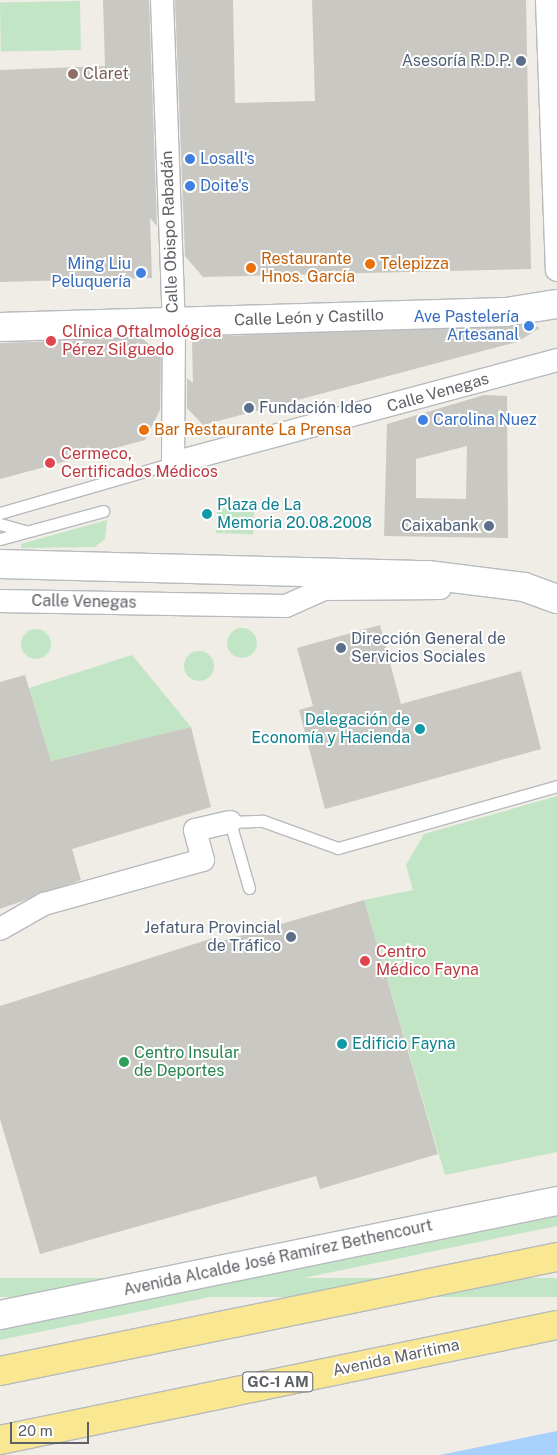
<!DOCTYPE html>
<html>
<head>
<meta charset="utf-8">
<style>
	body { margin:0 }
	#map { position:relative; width:557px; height:1455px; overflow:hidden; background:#efede5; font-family:"Public Sans",sans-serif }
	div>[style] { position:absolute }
	.green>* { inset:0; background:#c2e5c5; transform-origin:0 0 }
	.round { border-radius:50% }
	.water>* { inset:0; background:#a8d0fc }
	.building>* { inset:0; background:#cac8c2 }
	.roads { filter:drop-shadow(1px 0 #b7babe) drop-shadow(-1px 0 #b7babe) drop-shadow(0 1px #b7babe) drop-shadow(0 -1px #b7babe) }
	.lane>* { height:11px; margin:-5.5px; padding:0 5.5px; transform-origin:5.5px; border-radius:5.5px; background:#fff }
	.street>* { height:22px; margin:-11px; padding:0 11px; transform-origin:11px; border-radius:11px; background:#fff }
	.secondary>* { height:28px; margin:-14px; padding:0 14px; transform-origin:14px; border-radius:14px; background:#fff }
	.highway>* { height:28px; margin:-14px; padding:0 14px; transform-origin:14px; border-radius:14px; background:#f9e792 }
	.dots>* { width:14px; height:14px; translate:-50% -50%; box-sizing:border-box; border:2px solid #fff; border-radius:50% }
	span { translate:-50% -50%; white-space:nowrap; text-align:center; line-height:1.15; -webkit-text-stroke:4px #fff; paint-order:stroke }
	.shield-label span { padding:1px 4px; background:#fff; border:1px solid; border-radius:4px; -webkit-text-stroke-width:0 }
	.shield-label { font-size:15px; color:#5d6065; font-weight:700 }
	.service-label { font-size:16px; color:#4e5e75 }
	.right { translate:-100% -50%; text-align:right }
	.left { translate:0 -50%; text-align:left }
	.education-label { font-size:16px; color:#785e54 }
	.shop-label { font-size:16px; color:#366cbe }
	.street-label { font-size:16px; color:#5d6065 }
	.food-label { font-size:16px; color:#c56008 }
	.health-label { font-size:16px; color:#be3a42 }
	.culture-label { font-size:16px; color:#0d838f }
	.leisure-label { font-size:16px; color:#27864d }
	.scale { position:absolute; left:10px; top:1422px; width:79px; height:22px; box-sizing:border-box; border:2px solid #5d6065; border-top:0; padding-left:6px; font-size:15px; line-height:18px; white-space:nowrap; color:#5d6065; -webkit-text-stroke:4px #fff; paint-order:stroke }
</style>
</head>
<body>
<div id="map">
	<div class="green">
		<i style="left:80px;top:1px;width:49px;height:80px;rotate:89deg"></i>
		<i style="left:217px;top:508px;width:37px;height:25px;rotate:2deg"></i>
		<i style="clip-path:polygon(107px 520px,105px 539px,95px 547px,21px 548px,21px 544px)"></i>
		<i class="round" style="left:227px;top:628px;width:30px;height:30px"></i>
		<i class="round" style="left:21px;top:629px;width:30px;height:30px"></i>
		<i class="round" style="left:184px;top:651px;width:30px;height:30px"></i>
		<i style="clip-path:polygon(132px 655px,191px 727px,51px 761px,29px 688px)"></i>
		<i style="clip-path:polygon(557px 796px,557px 1152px,445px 1175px,364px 900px,413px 890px,406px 865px,424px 834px)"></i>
		<i style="clip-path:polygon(557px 1213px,557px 1226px,0 1340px,0 1329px)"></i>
		<i style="left:557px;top:1278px;width:19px;height:569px;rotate:90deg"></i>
	</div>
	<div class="water">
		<i style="clip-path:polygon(557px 1431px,557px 1455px,440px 1455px)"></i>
	</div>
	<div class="building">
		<i style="clip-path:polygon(103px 0,149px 0,157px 226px,150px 218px,152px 278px,0 282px,0 70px,105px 66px)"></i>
		<i style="clip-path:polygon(175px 0,233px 0,235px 103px,315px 101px,312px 0,526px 0,531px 269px,203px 277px,185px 256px)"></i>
		<i style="clip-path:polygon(530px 324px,540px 328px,517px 342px,203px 425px,187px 408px,187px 378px,193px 383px,192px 343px,198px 337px)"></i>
		<i style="clip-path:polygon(142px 338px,161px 355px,160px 410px,145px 440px,0 479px,0 343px)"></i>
		<i style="clip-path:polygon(evenodd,484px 395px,507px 396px,508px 538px,384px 536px,387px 424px,484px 395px,467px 446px,466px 499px,416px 498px,416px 459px,467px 446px)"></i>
		<i style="clip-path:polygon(380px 625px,401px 704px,521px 671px,541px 749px,325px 809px,299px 710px,313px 706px,297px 648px)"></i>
		<i style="clip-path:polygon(25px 675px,51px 761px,191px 727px,211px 807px,72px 849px,81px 880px,0 909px,0 682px)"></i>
		<i style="clip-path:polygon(364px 900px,438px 1154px,320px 1189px,316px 1176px,40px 1254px,0 1119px,0 1006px,213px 938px,215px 943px)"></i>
	</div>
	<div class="roads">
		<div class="lane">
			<i style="left:0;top:513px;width:180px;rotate:-16.1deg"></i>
			<i style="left:0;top:524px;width:25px;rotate:16deg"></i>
			<i style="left:0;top:539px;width:107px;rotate:-15.2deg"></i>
			<i style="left:249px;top:888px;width:69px;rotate:-106.1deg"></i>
			<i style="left:230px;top:822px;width:33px;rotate:-2deg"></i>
			<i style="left:263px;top:821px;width:80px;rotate:19.8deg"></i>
			<i style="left:338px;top:848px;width:228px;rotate:-15.8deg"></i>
		</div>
		<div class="street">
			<i style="left:162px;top:0;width:323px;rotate:87.9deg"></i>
			<i style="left:174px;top:323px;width:140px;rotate:90.4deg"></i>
			<i style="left:173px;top:463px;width:398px;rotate:-15deg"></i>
			<i style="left:547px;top:0;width:270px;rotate:87.9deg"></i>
			<i style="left:0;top:601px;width:286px;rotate:1deg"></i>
			<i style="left:286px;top:606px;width:42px;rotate:-24.1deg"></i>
			<i style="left:324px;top:589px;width:116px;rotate:-0.5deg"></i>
			<i style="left:0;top:929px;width:51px;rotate:-29.6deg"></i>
			<i style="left:44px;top:904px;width:165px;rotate:-15.5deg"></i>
			<i style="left:203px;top:860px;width:31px;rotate:-105deg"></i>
			<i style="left:195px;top:830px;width:36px;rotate:-13deg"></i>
		</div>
		<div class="secondary">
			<i style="left:0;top:327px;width:506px;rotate:-1.7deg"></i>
			<i style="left:506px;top:312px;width:52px;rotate:-8.9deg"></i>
			<i style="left:0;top:564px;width:428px;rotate:1.5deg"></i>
			<i style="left:428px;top:575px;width:97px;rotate:7.1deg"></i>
			<i style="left:524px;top:587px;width:35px;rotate:20deg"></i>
			<i style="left:0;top:1315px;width:569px;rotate:-11.57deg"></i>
		</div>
		<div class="highway">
			<i style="left:0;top:1371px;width:569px;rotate:-11.57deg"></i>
			<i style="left:0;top:1440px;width:569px;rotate:-11.67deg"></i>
		</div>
	</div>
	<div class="dots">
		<i style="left:521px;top:61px;background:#5c6f8a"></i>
		<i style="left:73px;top:74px;background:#8d6e63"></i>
		<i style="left:190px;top:159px;background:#3f7fe0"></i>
		<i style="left:190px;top:186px;background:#3f7fe0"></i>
		<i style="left:370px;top:264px;background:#e8710a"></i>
		<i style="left:251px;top:268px;background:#e8710a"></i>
		<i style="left:141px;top:273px;background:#3f7fe0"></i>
		<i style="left:529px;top:326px;background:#3f7fe0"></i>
		<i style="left:51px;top:341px;background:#e0444e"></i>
		<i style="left:249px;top:408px;background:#5c6f8a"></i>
		<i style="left:423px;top:420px;background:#3f7fe0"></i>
		<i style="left:144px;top:430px;background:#e8710a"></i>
		<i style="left:50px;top:463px;background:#e0444e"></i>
		<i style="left:207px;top:514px;background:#0f9aa8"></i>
		<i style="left:489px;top:526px;background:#5c6f8a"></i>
		<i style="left:341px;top:648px;background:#5c6f8a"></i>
		<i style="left:420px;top:729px;background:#0f9aa8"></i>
		<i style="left:291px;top:937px;background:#5c6f8a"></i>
		<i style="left:365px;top:961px;background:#e0444e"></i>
		<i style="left:342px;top:1044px;background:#0f9aa8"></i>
		<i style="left:124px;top:1062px;background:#2e9e5b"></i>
	</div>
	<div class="shield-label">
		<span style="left:278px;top:1382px">GC-1 AM</span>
	</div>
	<div class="service-label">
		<span class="right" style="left:511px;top:61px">Asesoría R.D.P.</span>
		<span class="left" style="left:259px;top:408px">Fundación Ideo</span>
		<span class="right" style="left:479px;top:526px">Caixabank</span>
		<span class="left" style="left:351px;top:648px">Dirección General de<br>Servicios Sociales</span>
		<span class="right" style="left:281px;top:937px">Jefatura Provincial<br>de Tráfico</span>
	</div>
	<div class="education-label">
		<span class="left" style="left:83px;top:74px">Claret</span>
	</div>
	<div class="shop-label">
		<span class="left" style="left:200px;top:159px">Losall's</span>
		<span class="left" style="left:200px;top:186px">Doite's</span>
		<span class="right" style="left:131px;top:273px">Ming Liu<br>Peluquería</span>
		<span class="right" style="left:519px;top:326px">Ave Pastelería<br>Artesanal</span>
		<span class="left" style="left:433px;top:420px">Carolina Nuez</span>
	</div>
	<div class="street-label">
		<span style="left:170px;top:232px;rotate:-92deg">Calle Obispo Rabadán</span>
		<span style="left:309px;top:318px;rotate:-2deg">Calle León y Castillo</span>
		<span style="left:438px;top:393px;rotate:-16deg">Calle Venegas</span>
		<span style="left:84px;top:602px;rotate:1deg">Calle Venegas</span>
		<span style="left:278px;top:1258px;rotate:-12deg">Avenida Alcalde José Ramírez Bethencourt</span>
		<span style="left:396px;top:1358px;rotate:-12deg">Avenida Maritima</span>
	</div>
	<div class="food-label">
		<span class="left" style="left:261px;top:268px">Restaurante<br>Hnos. García</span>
		<span class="left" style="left:380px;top:264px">Telepizza</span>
		<span class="left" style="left:154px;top:430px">Bar Restaurante La Prensa</span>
	</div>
	<div class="health-label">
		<span class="left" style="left:62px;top:341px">Clínica Oftalmológica<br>Pérez Silguedo</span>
		<span class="left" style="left:61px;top:463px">Cermeco,<br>Certificados Médicos</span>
		<span class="left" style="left:376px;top:961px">Centro<br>Médico Fayna</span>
	</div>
	<div class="culture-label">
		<span class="left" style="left:217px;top:514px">Plaza de La<br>Memoria 20.08.2008</span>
		<span class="right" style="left:410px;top:729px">Delegación de<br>Economía y Hacienda</span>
		<span class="left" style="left:352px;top:1044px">Edificio Fayna</span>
	</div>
	<div class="leisure-label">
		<span class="left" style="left:134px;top:1062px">Centro Insular<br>de Deportes</span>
	</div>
	<div class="scale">20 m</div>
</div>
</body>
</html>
